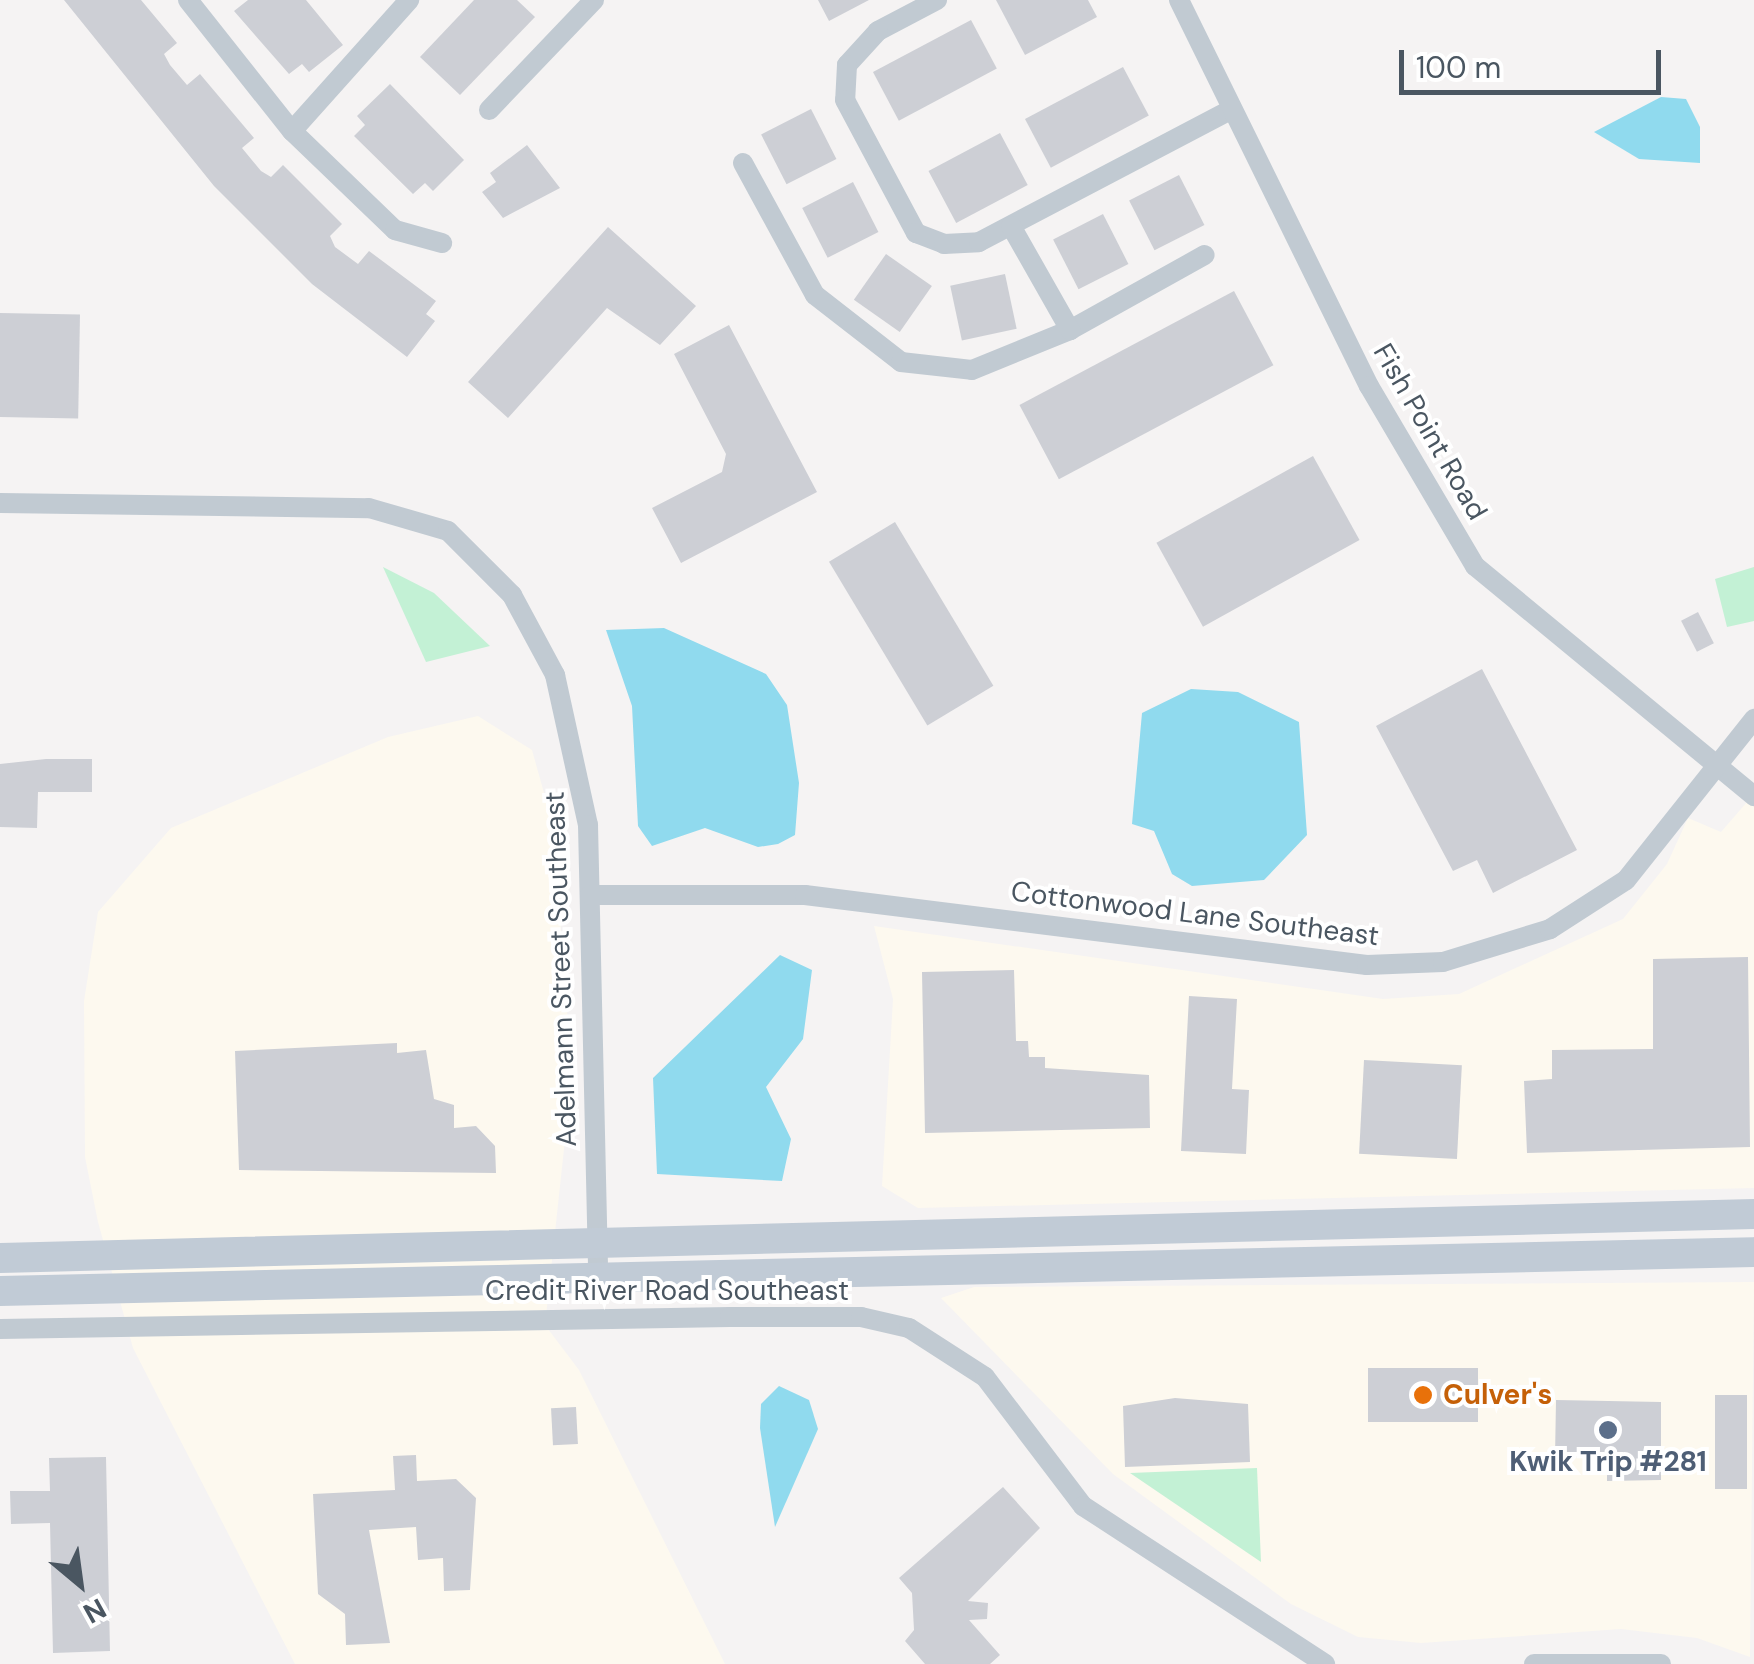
<!DOCTYPE html>
<html>
<head>
<meta charset="utf-8">
<style>
	body { margin:0 }
	#map { position:relative; width:1754px; height:1664px; overflow:hidden; background:#f5f3f3; font-family:"DM Sans",sans-serif }
	div>[style] { position:absolute }
	.commercial>* { inset:0; background:#fdf9ef }
	.green>* { inset:0; background:#c3f1d5 }
	.water>* { inset:0; background:#90daee }
	.building>* { inset:0; background:#cdcfd5; transform-origin:0 0 }
	.minor>* { height:20px; margin:-10px; padding:0 10px; transform-origin:10px; border-radius:10px; background:#c1cad2 }
	.secondary>* { height:30px; margin:-15px; padding:0 15px; transform-origin:15px; border-radius:15px; background:#c1cbd6 }
	.dots>* { width:28px; height:28px; translate:-50% -50%; box-sizing:border-box; border:5px solid #fff; border-radius:50% }
	span { translate:-50% -50%; white-space:nowrap; text-align:center; line-height:1.15; -webkit-text-stroke:8px #fff; paint-order:stroke }
	.street-label { font-size:28px; color:#4a5661 }
	.food-label { font-size:28px; color:#c56008; font-weight:700 }
	.left { translate:0 -50%; text-align:left }
	.service-label { font-size:28px; color:#4e5e75; font-weight:700 }
	.north { position:absolute; left:30px; top:1534px; width:100px; height:100px; -webkit-text-stroke:8px #fff; paint-order:stroke; rotate:151deg; font-size:28px; font-weight:700; line-height:40px; text-align:center; color:#4a5661 }
	.north::after { content:''; display:block; margin:auto; width:35px; height:45px; background:#4a5661; clip-path:polygon(50% 0,100% 100%,50% 72%,0 100%) }
	.scale { position:absolute; left:1399px; top:50px; width:262px; height:45px; box-sizing:border-box; border:5px solid #4a5661; border-top:0; padding-left:12px; font-size:30px; line-height:35px; white-space:nowrap; color:#4a5661; -webkit-text-stroke:8px #fff; paint-order:stroke }
</style>
</head>
<body>
<div id="map">
	<div class="commercial">
		<i style="clip-path:polygon(478px 716px,532px 750px,553px 825px,572px 1075px,545px 1325px,579px 1370px,725px 1664px,295px 1664px,133px 1348px,98px 1222px,85px 1157px,84px 1001px,98px 912px,171px 828px,388px 737px)"></i>
		<i style="clip-path:polygon(1754px 794px,1754px 1188px,918px 1208px,882px 1186px,893px 999px,874px 926px,1383px 999px,1459px 994px,1623px 919px,1667px 864px,1688px 818px,1721px 832px)"></i>
		<i style="clip-path:polygon(1754px 1282px,1750px 1657px,1697px 1638px,1621px 1629px,1421px 1643px,1358px 1637px,1291px 1604px,1113px 1474px,941px 1298px,974px 1287px)"></i>
	</div>
	<div class="green">
		<i style="clip-path:polygon(383px 567px,434px 593px,490px 646px,426px 662px)"></i>
		<i style="clip-path:polygon(1754px 567px,1754px 621px,1727px 627px,1715px 579px)"></i>
		<i style="clip-path:polygon(1257px 1468px,1261px 1562px,1130px 1473px)"></i>
	</div>
	<div class="water">
		<i style="clip-path:polygon(1661px 97px,1686px 99px,1700px 127px,1700px 163px,1639px 159px,1594px 132px)"></i>
		<i style="clip-path:polygon(664px 628px,766px 674px,787px 705px,799px 783px,795px 835px,778px 844px,758px 847px,705px 828px,652px 846px,638px 826px,632px 706px,606px 630px)"></i>
		<i style="clip-path:polygon(1191px 689px,1238px 692px,1299px 722px,1307px 835px,1264px 880px,1192px 886px,1172px 874px,1154px 831px,1132px 824px,1142px 713px)"></i>
		<i style="clip-path:polygon(780px 955px,812px 970px,803px 1039px,766px 1087px,791px 1139px,782px 1181px,657px 1174px,653px 1078px)"></i>
		<i style="clip-path:polygon(779px 1386px,809px 1400px,818px 1429px,775px 1527px,760px 1428px,761px 1404px)"></i>
	</div>
	<div class="building">
		<i style="clip-path:polygon(64px 0,141px 0,177px 43px,164px 54px,170px 65px,187px 85px,200px 74px,254px 138px,242px 148px,261px 171px,271px 177px,283px 165px,342px 224px,330px 236px,335px 247px,358px 264px,369px 251px,436px 301px,426px 314px,435px 321px,407px 357px,312px 284px,214px 186px)"></i>
		<i style="clip-path:polygon(248px 0,306px 0,343px 45px,309px 72px,302px 64px,289px 74px,234px 11px)"></i>
		<i style="clip-path:polygon(474px 0,517px 0,535px 17px,460px 95px,420px 57px)"></i>
		<i style="clip-path:polygon(818px 0,869px 0,829px 21px)"></i>
		<i style="clip-path:polygon(996px 0,1088px 0,1097px 17px,1025px 55px)"></i>
		<i style="left:971px;top:20px;width:55px;height:111px;rotate:62deg"></i>
		<i style="left:1123px;top:67px;width:55px;height:111px;rotate:62deg"></i>
		<i style="clip-path:polygon(390px 84px,464px 160px,433px 191px,425px 183px,413px 194px,354px 136px,365px 125px,357px 116px)"></i>
		<i style="left:811px;top:109px;width:56px;height:56px;rotate:63deg"></i>
		<i style="left:1000px;top:133px;width:59px;height:81px;rotate:62deg"></i>
		<i style="clip-path:polygon(527px 145px,560px 188px,503px 218px,482px 192px,496px 182px,490px 173px)"></i>
		<i style="left:1179px;top:175px;width:56px;height:56px;rotate:63deg"></i>
		<i style="left:853px;top:182px;width:56px;height:57px;rotate:63deg"></i>
		<i style="left:1103px;top:214px;width:56px;height:56px;rotate:63deg"></i>
		<i style="clip-path:polygon(608px 227px,696px 306px,660px 345px,607px 308px,508px 418px,468px 382px)"></i>
		<i style="left:886px;top:254px;width:56px;height:56px;rotate:35deg"></i>
		<i style="left:1005px;top:274px;width:56px;height:56px;rotate:78deg"></i>
		<i style="left:1234px;top:291px;width:84px;height:243px;rotate:62deg"></i>
		<i style="left:0;top:313px;width:80px;height:104px;rotate:1deg"></i>
		<i style="clip-path:polygon(729px 325px,817px 492px,681px 563px,652px 508px,722px 472px,726px 454px,674px 354px)"></i>
		<i style="left:1313px;top:456px;width:96px;height:179px;rotate:61deg"></i>
		<i style="left:895px;top:522px;width:191px;height:77px;rotate:59deg"></i>
		<i style="left:1698px;top:612px;width:35px;height:19px;rotate:63deg"></i>
		<i style="clip-path:polygon(1482px 669px,1577px 850px,1493px 893px,1477px 860px,1453px 871px,1376px 726px)"></i>
		<i style="clip-path:polygon(46px 759px,92px 759px,92px 792px,38px 792px,37px 828px,0 827px,0 764px)"></i>
		<i style="clip-path:polygon(1748px 957px,1750px 1147px,1527px 1153px,1524px 1081px,1552px 1079px,1552px 1050px,1653px 1049px,1653px 959px)"></i>
		<i style="clip-path:polygon(1014px 970px,1016px 1041px,1028px 1041px,1029px 1057px,1045px 1057px,1045px 1068px,1149px 1075px,1150px 1128px,925px 1133px,922px 972px)"></i>
		<i style="clip-path:polygon(1189px 996px,1237px 999px,1232px 1089px,1249px 1090px,1246px 1154px,1181px 1151px)"></i>
		<i style="clip-path:polygon(397px 1043px,397px 1053px,426px 1050px,434px 1099px,454px 1105px,454px 1128px,476px 1126px,495px 1146px,496px 1173px,239px 1170px,235px 1051px)"></i>
		<i style="left:1364px;top:1060px;width:98px;height:94px;rotate:3deg"></i>
		<i style="left:1368px;top:1368px;width:110px;height:54px"></i>
		<i style="left:1715px;top:1395px;width:32px;height:94px"></i>
		<i style="clip-path:polygon(1175px 1398px,1248px 1404px,1250px 1462px,1125px 1467px,1123px 1406px)"></i>
		<i style="clip-path:polygon(1556px 1400px,1661px 1402px,1661px 1480px,1607px 1481px,1607px 1457px,1555px 1457px)"></i>
		<i style="left:576px;top:1407px;width:37px;height:25px;rotate:87deg"></i>
		<i style="clip-path:polygon(416px 1455px,417px 1481px,456px 1479px,476px 1498px,470px 1590px,444px 1591px,443px 1558px,418px 1560px,416px 1527px,369px 1530px,390px 1643px,346px 1645px,345px 1614px,318px 1594px,313px 1494px,395px 1490px,393px 1456px)"></i>
		<i style="clip-path:polygon(106px 1457px,110px 1651px,53px 1653px,50px 1523px,11px 1524px,10px 1491px,50px 1491px,49px 1458px)"></i>
		<i style="clip-path:polygon(1003px 1487px,1040px 1528px,968px 1601px,988px 1603px,987px 1619px,969px 1620px,1000px 1655px,990px 1664px,925px 1664px,905px 1641px,914px 1630px,912px 1593px,899px 1578px)"></i>
	</div>
	<div class="minor">
		<i style="left:188px;top:0;width:167px;rotate:51.6deg"></i>
		<i style="left:292px;top:131px;width:143px;rotate:43.9deg"></i>
		<i style="left:395px;top:230px;width:49px;rotate:15.5deg"></i>
		<i style="left:937px;top:0;width:67px;rotate:152.3deg"></i>
		<i style="left:878px;top:31px;width:46px;rotate:132.4deg"></i>
		<i style="left:847px;top:65px;width:35px;rotate:93deg"></i>
		<i style="left:845px;top:100px;width:151px;rotate:61.9deg"></i>
		<i style="left:916px;top:233px;width:30px;rotate:21deg"></i>
		<i style="left:944px;top:244px;width:35px;rotate:-3deg"></i>
		<i style="left:979px;top:242px;width:282px;rotate:-27.7deg"></i>
		<i style="left:1179px;top:0;width:430px;rotate:63.8deg"></i>
		<i style="left:1369px;top:386px;width:209px;rotate:59.5deg"></i>
		<i style="left:1475px;top:566px;width:362px;rotate:39.5deg"></i>
		<i style="left:489px;top:110px;width:152px;rotate:-46.3deg"></i>
		<i style="left:292px;top:131px;width:176px;rotate:-48.2deg"></i>
		<i style="left:743px;top:163px;width:150px;rotate:61.4deg"></i>
		<i style="left:815px;top:295px;width:109px;rotate:37.9deg"></i>
		<i style="left:901px;top:362px;width:71px;rotate:6.4deg"></i>
		<i style="left:972px;top:370px;width:106px;rotate:-22.2deg"></i>
		<i style="left:1070px;top:330px;width:154px;rotate:-29.1deg"></i>
		<i style="left:1011px;top:226px;width:120px;rotate:60.4deg"></i>
		<i style="left:0;top:503px;width:369px;rotate:0.8deg"></i>
		<i style="left:369px;top:508px;width:82px;rotate:16.2deg"></i>
		<i style="left:448px;top:531px;width:91px;rotate:45deg"></i>
		<i style="left:512px;top:595px;width:91px;rotate:61.7deg"></i>
		<i style="left:555px;top:675px;width:154px;rotate:77.6deg"></i>
		<i style="left:588px;top:825px;width:451px;rotate:88.7deg"></i>
		<i style="left:590px;top:895px;width:215px"></i>
		<i style="left:805px;top:895px;width:566px;rotate:7.1deg"></i>
		<i style="left:1367px;top:965px;width:76px;rotate:-2.3deg"></i>
		<i style="left:1443px;top:962px;width:112px;rotate:-17.1deg"></i>
		<i style="left:1550px;top:929px;width:90px;rotate:-32.8deg"></i>
		<i style="left:1626px;top:880px;width:206px;rotate:-51.5deg"></i>
		<i style="left:0;top:1329px;width:730px;rotate:-0.94deg"></i>
		<i style="left:730px;top:1317px;width:131px"></i>
		<i style="left:861px;top:1317px;width:49px;rotate:12.9deg"></i>
		<i style="left:909px;top:1328px;width:90px;rotate:32.8deg"></i>
		<i style="left:985px;top:1377px;width:162px;rotate:52.8deg"></i>
		<i style="left:1083px;top:1506px;width:289px;rotate:33.1deg"></i>
		<i style="left:1534px;top:1664px;width:127px"></i>
	</div>
	<div class="secondary">
		<i style="left:0;top:1258px;width:1755px;rotate:-1.44deg"></i>
		<i style="left:0;top:1291px;width:1754px;rotate:-1.27deg"></i>
	</div>
	<div class="dots">
		<i style="left:1423px;top:1395px;background:#e8710a"></i>
		<i style="left:1608px;top:1430px;background:#5c6f8a"></i>
	</div>
	<div class="street-label">
		<span style="left:1430px;top:432px;rotate:60deg">Fish Point Road</span>
		<span style="left:1195px;top:914px;rotate:7deg">Cottonwood Lane Southeast</span>
		<span style="left:561px;top:969px;rotate:-92deg">Adelmann Street Southeast</span>
		<span style="left:667px;top:1291px">Credit River Road Southeast</span>
	</div>
	<div class="food-label">
		<span class="left" style="left:1443px;top:1395px">Culver's</span>
	</div>
	<div class="service-label">
		<span style="left:1608px;top:1462px">Kwik Trip #281</span>
	</div>
	<div class="north">N</div>
	<div class="scale">100 m</div>
</div>
</body>
</html>
